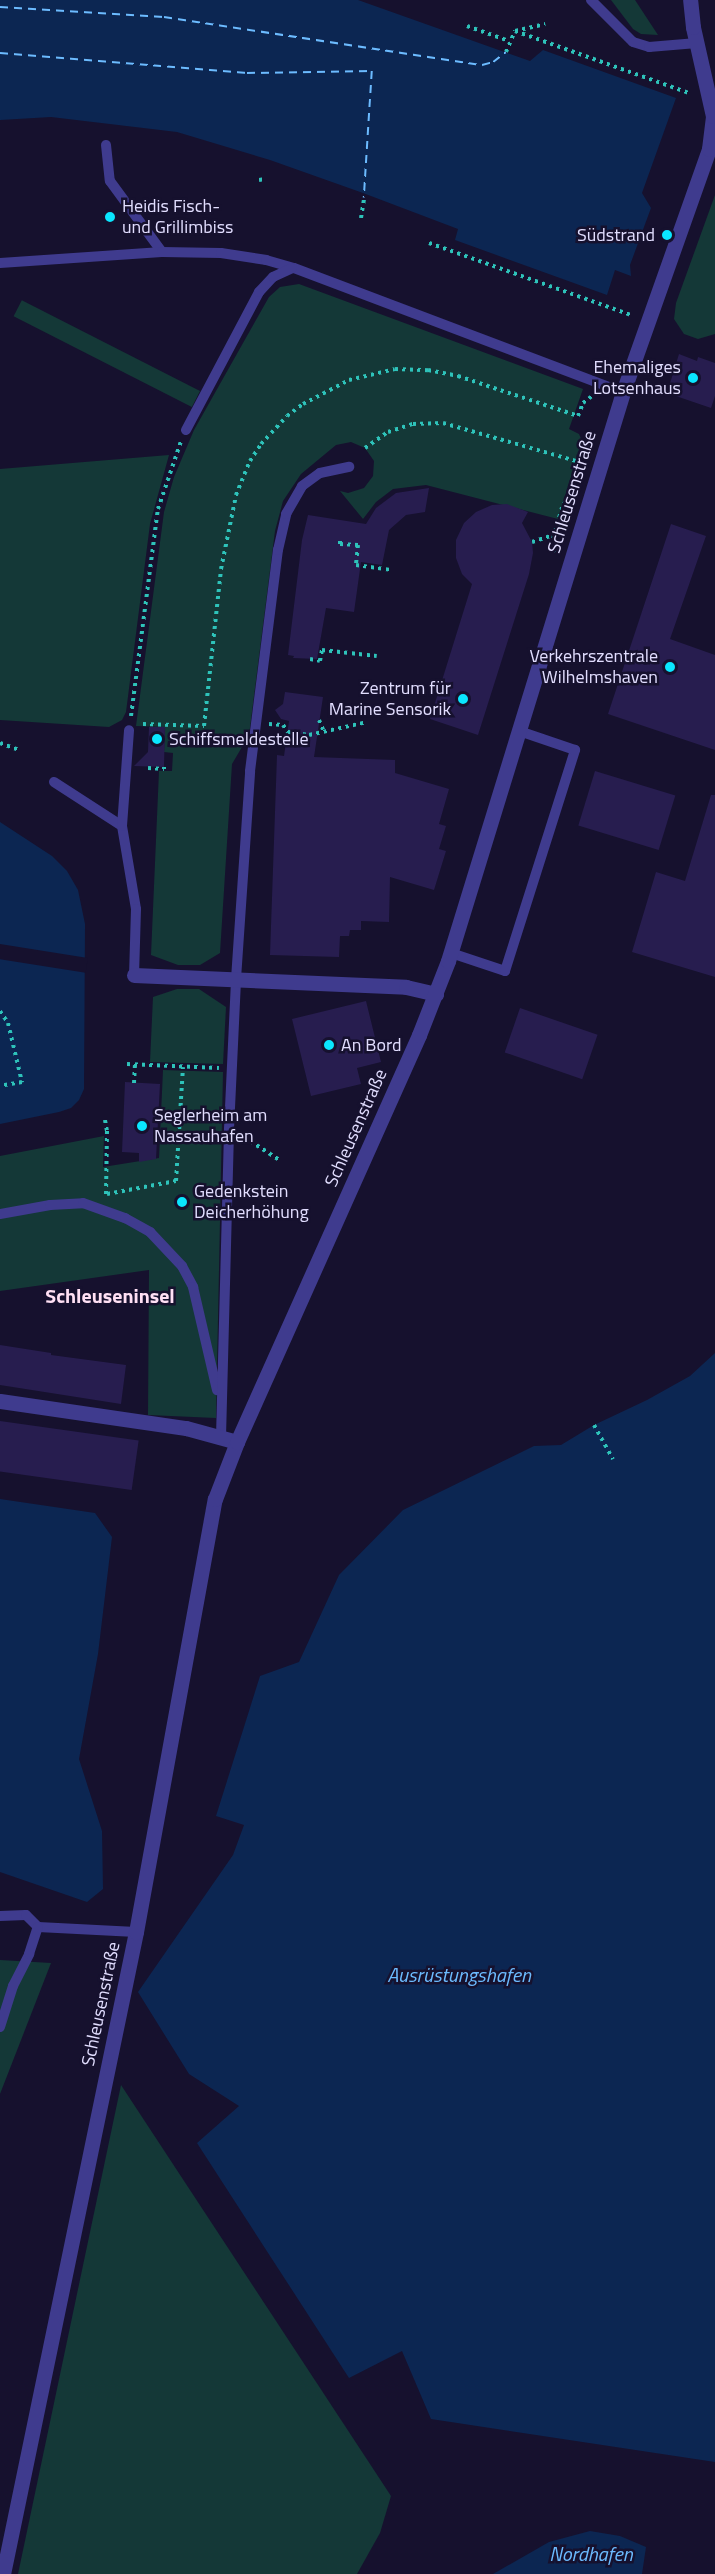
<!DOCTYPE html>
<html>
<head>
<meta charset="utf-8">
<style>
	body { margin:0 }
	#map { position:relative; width:715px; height:2574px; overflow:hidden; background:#16112e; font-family:"Titillium Web",sans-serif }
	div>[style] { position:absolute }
	.green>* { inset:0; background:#143837; transform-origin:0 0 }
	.water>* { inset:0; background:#0c2652 }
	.pier>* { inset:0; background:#16112e; transform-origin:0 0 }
	.ferry>* { height:1.5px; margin-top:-0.75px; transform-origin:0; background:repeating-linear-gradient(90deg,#6cbbff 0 8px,transparent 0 14px) }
	.building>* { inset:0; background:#271d4f; transform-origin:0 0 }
	.path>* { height:4px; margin-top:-2px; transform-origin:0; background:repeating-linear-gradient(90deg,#2ec3ba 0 3px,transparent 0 7.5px) }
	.service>* { height:10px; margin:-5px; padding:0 5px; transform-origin:5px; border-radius:5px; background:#3f3b8e }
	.minor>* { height:15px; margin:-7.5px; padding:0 7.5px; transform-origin:7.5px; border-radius:7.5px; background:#3f3b8e }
	.dots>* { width:16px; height:16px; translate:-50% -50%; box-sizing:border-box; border:3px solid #16112e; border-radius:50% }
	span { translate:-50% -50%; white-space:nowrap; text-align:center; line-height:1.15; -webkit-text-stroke:5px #16112e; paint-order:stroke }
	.poi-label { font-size:18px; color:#e2deff }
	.left { translate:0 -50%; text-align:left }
	.right { translate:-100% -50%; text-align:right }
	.street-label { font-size:18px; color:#e2deff }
	.neighbourhood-label { font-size:20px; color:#ffe0f4; font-weight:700 }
	.water-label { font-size:20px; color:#6cbbff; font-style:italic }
</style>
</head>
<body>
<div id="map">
	<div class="green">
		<i style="clip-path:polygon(611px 0,635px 0,658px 35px,641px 34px,633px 29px)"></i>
		<i style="clip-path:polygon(715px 195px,715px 334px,698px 339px,684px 334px,674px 319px,676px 303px)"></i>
		<i style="clip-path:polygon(299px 284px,583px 389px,569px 429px,579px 434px,582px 441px,558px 519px,426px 485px,393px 489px,376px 502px,363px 519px,340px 491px,348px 493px,364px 488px,373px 476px,374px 461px,365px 448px,351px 442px,336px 445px,301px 474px,283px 501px,275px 531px,249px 735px,232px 764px,220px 953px,200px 965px,178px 965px,151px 955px,159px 771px,172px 771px,173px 753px,164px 752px,165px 727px,136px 726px,164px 512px,174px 477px,194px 430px,269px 297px,280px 287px)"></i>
		<i style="left:200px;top:391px;width:18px;height:200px;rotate:117deg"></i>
		<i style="clip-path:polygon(169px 455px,150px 524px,126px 712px,122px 720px,109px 727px,0 720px,0 469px)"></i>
		<i style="clip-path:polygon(177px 989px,199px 989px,226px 1007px,223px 1064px,150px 1062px,153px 997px)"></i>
		<i style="clip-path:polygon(163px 1070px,223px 1072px,216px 1418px,148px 1415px,149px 1270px,0 1291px,0 1156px,104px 1136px,103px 1167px,159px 1158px)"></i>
		<i style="clip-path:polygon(0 1960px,51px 1963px,0 2094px)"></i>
		<i style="clip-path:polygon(121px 2085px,391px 2496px,380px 2533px,357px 2574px,18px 2574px)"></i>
	</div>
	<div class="water">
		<i style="clip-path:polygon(0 0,358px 0,530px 61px,543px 50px,676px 98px,642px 193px,651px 208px,630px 265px,631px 276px,615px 270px,607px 295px,455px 240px,458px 229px,363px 193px,270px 160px,177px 132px,51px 117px,0 120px)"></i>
		<i style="clip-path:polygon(0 822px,52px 856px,67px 871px,78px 890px,85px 924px,84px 1089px,79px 1100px,71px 1108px,59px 1112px,0 1124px)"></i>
		<i style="clip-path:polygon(715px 1353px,715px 2462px,431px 2419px,402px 2351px,349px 2378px,197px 2143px,239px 2106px,189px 2074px,138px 1992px,233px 1855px,244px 1825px,216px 1816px,260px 1676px,299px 1662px,339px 1575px,403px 1510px,534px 1446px,561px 1445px,594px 1425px,647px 1400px,690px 1376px)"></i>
		<i style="clip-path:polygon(0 1499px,95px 1513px,112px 1537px,98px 1654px,79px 1759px,102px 1831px,103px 1889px,87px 1902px,0 1872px)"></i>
		<i style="clip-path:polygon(590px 2531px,620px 2536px,646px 2547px,642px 2574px,493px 2574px,549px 2542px)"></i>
	</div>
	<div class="pier">
		<i style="left:0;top:944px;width:89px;height:15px;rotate:9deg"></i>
	</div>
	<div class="ferry">
		<i style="left:0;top:7px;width:164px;rotate:3.5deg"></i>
		<i style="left:164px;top:17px;width:322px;rotate:8.6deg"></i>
		<i style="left:482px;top:65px;width:11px;rotate:-15deg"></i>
		<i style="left:493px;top:62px;width:16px;rotate:-38deg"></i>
		<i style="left:0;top:53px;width:248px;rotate:4.6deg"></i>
		<i style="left:247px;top:73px;width:125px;rotate:-0.9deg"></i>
		<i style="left:372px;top:71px;width:127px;rotate:93.6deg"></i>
	</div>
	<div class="building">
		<i style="clip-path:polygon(679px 354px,697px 361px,698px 357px,715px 363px,715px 396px,711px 408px,667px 393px)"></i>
		<i style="clip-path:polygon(429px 488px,425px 512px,406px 515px,389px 530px,382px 565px,361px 562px,354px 612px,326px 608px,317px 659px,293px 658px,294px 656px,288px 655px,302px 540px,308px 515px,366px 524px,376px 508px,396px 493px)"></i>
		<i style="clip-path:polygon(507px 504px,528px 512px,522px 523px,532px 542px,533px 553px,529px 574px,478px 735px,430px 719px,472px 584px,462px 574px,456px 558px,456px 540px,464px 523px,476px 512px,492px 505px)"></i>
		<i style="clip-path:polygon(671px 524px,706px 536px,670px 639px,715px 655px,715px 750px,608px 714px)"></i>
		<i style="clip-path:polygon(285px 692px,323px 697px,314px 757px,395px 760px,395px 773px,449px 789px,439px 824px,446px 826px,439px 849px,446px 851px,434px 890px,390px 877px,389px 922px,361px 921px,361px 930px,350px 930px,349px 936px,340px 936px,339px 957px,270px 955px,277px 755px,284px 756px,289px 721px,281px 719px,275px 710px,283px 704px)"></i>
		<i style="clip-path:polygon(149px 727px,165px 727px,164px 767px,134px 766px,148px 752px)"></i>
		<i style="left:595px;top:771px;width:84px;height:57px;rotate:17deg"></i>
		<i style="clip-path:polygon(711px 795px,715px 795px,715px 977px,632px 952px,656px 872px,685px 881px)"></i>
		<i style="clip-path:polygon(366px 1001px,381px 1062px,357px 1068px,361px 1084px,311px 1096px,292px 1019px)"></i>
		<i style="left:520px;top:1008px;width:82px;height:47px;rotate:19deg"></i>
		<i style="clip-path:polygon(125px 1082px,160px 1084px,156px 1159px,139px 1162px,139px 1153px,122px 1152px)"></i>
		<i style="clip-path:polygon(0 1345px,51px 1353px,51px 1355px,126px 1365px,121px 1404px,0 1385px)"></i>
		<i style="left:0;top:1421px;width:140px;height:50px;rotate:8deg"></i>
	</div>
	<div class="path">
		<i style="left:467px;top:26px;width:45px;rotate:19.7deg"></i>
		<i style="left:515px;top:31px;width:185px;rotate:19.6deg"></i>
		<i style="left:506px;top:52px;width:23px;rotate:-67deg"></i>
		<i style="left:515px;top:31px;width:31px;rotate:-13deg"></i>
		<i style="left:259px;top:180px;width:6px;rotate:-9deg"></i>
		<i style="left:361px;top:218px;width:20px;rotate:-81deg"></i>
		<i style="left:429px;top:243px;width:214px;rotate:19.6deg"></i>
		<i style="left:365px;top:448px;width:28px;rotate:-35deg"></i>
		<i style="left:388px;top:432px;width:26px;rotate:-18deg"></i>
		<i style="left:413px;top:424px;width:30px;rotate:-2deg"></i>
		<i style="left:443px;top:423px;width:138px;rotate:15.9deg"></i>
		<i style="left:340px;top:541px;width:3px;rotate:90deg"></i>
		<i style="left:340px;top:544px;width:18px;rotate:3deg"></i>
		<i style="left:358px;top:545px;width:20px;rotate:96deg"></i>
		<i style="left:356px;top:565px;width:35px;rotate:8deg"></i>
		<i style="left:532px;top:542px;width:22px;rotate:-18deg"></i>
		<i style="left:556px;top:551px;width:7px;rotate:-135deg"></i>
		<i style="left:551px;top:546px;width:44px;rotate:-74.1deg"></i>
		<i style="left:563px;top:504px;width:10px;rotate:-24deg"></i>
		<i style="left:310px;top:659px;width:10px;rotate:11deg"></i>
		<i style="left:320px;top:661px;width:11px;rotate:-80deg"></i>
		<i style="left:322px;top:650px;width:55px;rotate:6.2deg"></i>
		<i style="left:131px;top:716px;width:209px;rotate:-82.6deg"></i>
		<i style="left:158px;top:509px;width:72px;rotate:-71.3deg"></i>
		<i style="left:319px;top:720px;width:13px;rotate:67deg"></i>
		<i style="left:143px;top:724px;width:61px;rotate:1.9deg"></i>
		<i style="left:204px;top:726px;width:158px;rotate:-83.8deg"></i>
		<i style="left:221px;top:569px;width:76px;rotate:-78.5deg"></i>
		<i style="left:236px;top:495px;width:37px;rotate:-68deg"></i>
		<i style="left:250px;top:461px;width:20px;rotate:-57deg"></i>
		<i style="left:261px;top:444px;width:38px;rotate:-47deg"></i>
		<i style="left:287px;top:416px;width:20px;rotate:-37deg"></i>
		<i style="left:303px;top:404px;width:52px;rotate:-27.6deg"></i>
		<i style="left:349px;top:380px;width:47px;rotate:-13.4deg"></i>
		<i style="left:395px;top:369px;width:33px;rotate:2deg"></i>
		<i style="left:428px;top:370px;width:31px;rotate:11deg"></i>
		<i style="left:458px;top:376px;width:126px;rotate:18.4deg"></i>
		<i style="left:578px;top:416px;width:14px;rotate:-69deg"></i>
		<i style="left:583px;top:403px;width:11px;rotate:-38deg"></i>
		<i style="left:269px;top:724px;width:14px;rotate:4deg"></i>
		<i style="left:283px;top:725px;width:9px;rotate:54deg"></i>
		<i style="left:288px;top:732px;width:21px;rotate:8deg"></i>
		<i style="left:309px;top:735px;width:59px;rotate:-12.6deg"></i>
		<i style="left:0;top:743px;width:20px;rotate:20deg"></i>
		<i style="left:148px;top:768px;width:16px;rotate:4deg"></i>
		<i style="left:164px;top:769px;width:2px;rotate:-90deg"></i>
		<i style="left:0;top:1011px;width:14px;rotate:56deg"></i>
		<i style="left:8px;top:1023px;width:61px;rotate:76.7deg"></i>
		<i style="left:22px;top:1082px;width:22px;rotate:170deg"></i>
		<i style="left:127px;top:1064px;width:92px;rotate:2.5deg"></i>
		<i style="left:134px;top:1083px;width:18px;rotate:-87deg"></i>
		<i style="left:105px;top:1120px;width:11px;rotate:80deg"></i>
		<i style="left:107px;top:1131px;width:63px;rotate:90.9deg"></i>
		<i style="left:244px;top:1137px;width:44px;rotate:33deg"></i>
		<i style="left:107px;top:1194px;width:70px;rotate:-10.7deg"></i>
		<i style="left:176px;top:1181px;width:114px;rotate:-86.5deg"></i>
		<i style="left:594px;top:1425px;width:39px;rotate:61deg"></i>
	</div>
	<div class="service">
		<i style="left:591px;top:0;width:59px;rotate:45deg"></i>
		<i style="left:633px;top:42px;width:17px;rotate:17deg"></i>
		<i style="left:649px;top:47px;width:48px;rotate:-4.8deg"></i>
		<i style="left:106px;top:145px;width:36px;rotate:84deg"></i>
		<i style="left:110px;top:181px;width:88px;rotate:53.8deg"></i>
		<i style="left:0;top:263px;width:162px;rotate:-3.9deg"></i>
		<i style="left:162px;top:252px;width:59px;rotate:1deg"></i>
		<i style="left:221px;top:253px;width:46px;rotate:8.8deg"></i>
		<i style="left:266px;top:260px;width:29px;rotate:16deg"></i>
		<i style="left:294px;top:268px;width:352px;rotate:20.7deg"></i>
		<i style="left:186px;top:430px;width:156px;rotate:-62.1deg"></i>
		<i style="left:259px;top:292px;width:21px;rotate:-47deg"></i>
		<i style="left:273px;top:277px;width:21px;rotate:-25deg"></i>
		<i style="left:54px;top:782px;width:81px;rotate:32.9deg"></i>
		<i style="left:122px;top:826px;width:84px;rotate:80.4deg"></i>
		<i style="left:136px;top:909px;width:66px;rotate:91.7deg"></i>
		<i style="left:122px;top:826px;width:96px;rotate:-85.8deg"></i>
		<i style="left:451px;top:953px;width:57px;rotate:18.4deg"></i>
		<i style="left:505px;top:971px;width:232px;rotate:-72.4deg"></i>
		<i style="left:575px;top:750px;width:59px;rotate:-161.3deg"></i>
		<i style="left:0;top:1214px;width:51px;rotate:-10.2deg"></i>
		<i style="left:50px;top:1205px;width:33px;rotate:-3deg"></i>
		<i style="left:83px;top:1203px;width:45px;rotate:19.7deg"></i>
		<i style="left:125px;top:1218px;width:29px;rotate:29deg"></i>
		<i style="left:150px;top:1232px;width:47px;rotate:46.7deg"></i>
		<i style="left:182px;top:1266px;width:24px;rotate:62deg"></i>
		<i style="left:193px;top:1287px;width:106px;rotate:76.9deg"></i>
		<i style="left:221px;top:1437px;width:308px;rotate:-88.5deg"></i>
		<i style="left:229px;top:1129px;width:150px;rotate:-87.3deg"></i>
		<i style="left:236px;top:979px;width:208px;rotate:-86.1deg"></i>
		<i style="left:250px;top:771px;width:223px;rotate:-82.8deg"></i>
		<i style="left:278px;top:550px;width:37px;rotate:-77deg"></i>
		<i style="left:286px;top:514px;width:32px;rotate:-60deg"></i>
		<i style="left:302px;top:486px;width:22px;rotate:-36deg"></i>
		<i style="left:320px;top:473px;width:30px;rotate:-12deg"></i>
		<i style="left:0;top:1916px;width:26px;rotate:-2deg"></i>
		<i style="left:26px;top:1915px;width:17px;rotate:45deg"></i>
		<i style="left:38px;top:1927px;width:98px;rotate:2.9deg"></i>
		<i style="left:0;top:2027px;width:43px;rotate:-72.4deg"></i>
		<i style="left:13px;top:1986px;width:36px;rotate:-63deg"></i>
		<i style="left:29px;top:1954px;width:28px;rotate:-72deg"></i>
	</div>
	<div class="minor">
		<i style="left:134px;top:975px;width:272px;rotate:2.5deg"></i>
		<i style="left:406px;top:987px;width:31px;rotate:13deg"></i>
		<i style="left:0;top:1401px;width:188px;rotate:8.3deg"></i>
		<i style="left:186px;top:1428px;width:53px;rotate:15.4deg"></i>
		<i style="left:3px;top:2574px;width:656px;rotate:-78.3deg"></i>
		<i style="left:136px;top:1932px;width:440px;rotate:-79.7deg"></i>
		<i style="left:215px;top:1499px;width:61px;rotate:-68.9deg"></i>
		<i style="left:237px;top:1442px;width:446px;rotate:-65.9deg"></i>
		<i style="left:419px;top:1035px;width:79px;rotate:-68.6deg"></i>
		<i style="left:448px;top:961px;width:595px;rotate:-72.9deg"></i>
		<i style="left:623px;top:392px;width:258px;rotate:-70.5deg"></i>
		<i style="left:709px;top:149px;width:33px;rotate:-83deg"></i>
		<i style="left:713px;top:116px;width:91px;rotate:-102.7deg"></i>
		<i style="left:693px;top:27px;width:27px;rotate:-96deg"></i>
	</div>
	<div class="dots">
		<i style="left:110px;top:217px;background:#0ae6ff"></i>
		<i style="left:667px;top:235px;background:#0ae6ff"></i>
		<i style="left:693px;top:378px;background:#0ae6ff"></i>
		<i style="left:670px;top:667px;background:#0ae6ff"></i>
		<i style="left:463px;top:699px;background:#0ae6ff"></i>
		<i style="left:157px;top:739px;background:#0ae6ff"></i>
		<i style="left:329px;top:1045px;background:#0ae6ff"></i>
		<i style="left:142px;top:1126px;background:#0ae6ff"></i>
		<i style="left:182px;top:1202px;background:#0ae6ff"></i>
	</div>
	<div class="poi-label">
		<span class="left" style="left:122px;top:217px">Heidis Fisch-<br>und Grillimbiss</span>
		<span class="right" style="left:655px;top:235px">Südstrand</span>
		<span class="right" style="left:681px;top:378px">Ehemaliges<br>Lotsenhaus</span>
		<span class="right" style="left:658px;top:667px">Verkehrszentrale<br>Wilhelmshaven</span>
		<span class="right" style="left:451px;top:699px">Zentrum für<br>Marine Sensorik</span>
		<span class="left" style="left:169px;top:739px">Schiffsmeldestelle</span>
		<span class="left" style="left:341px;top:1045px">An Bord</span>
		<span class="left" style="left:154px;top:1126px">Seglerheim am<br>Nassauhafen</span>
		<span class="left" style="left:194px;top:1202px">Gedenkstein<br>Deicherhöhung</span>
	</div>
	<div class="street-label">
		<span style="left:572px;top:492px;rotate:-73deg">Schleusenstraße</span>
		<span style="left:356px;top:1128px;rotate:-66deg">Schleusenstraße</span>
		<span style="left:101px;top:2004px;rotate:-78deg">Schleusenstraße</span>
	</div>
	<div class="neighbourhood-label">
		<span style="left:110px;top:1295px">Schleuseninsel</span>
	</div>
	<div class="water-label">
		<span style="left:459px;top:1974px">Ausrüstungshafen</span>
		<span style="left:591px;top:2553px">Nordhafen</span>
	</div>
</div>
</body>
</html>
